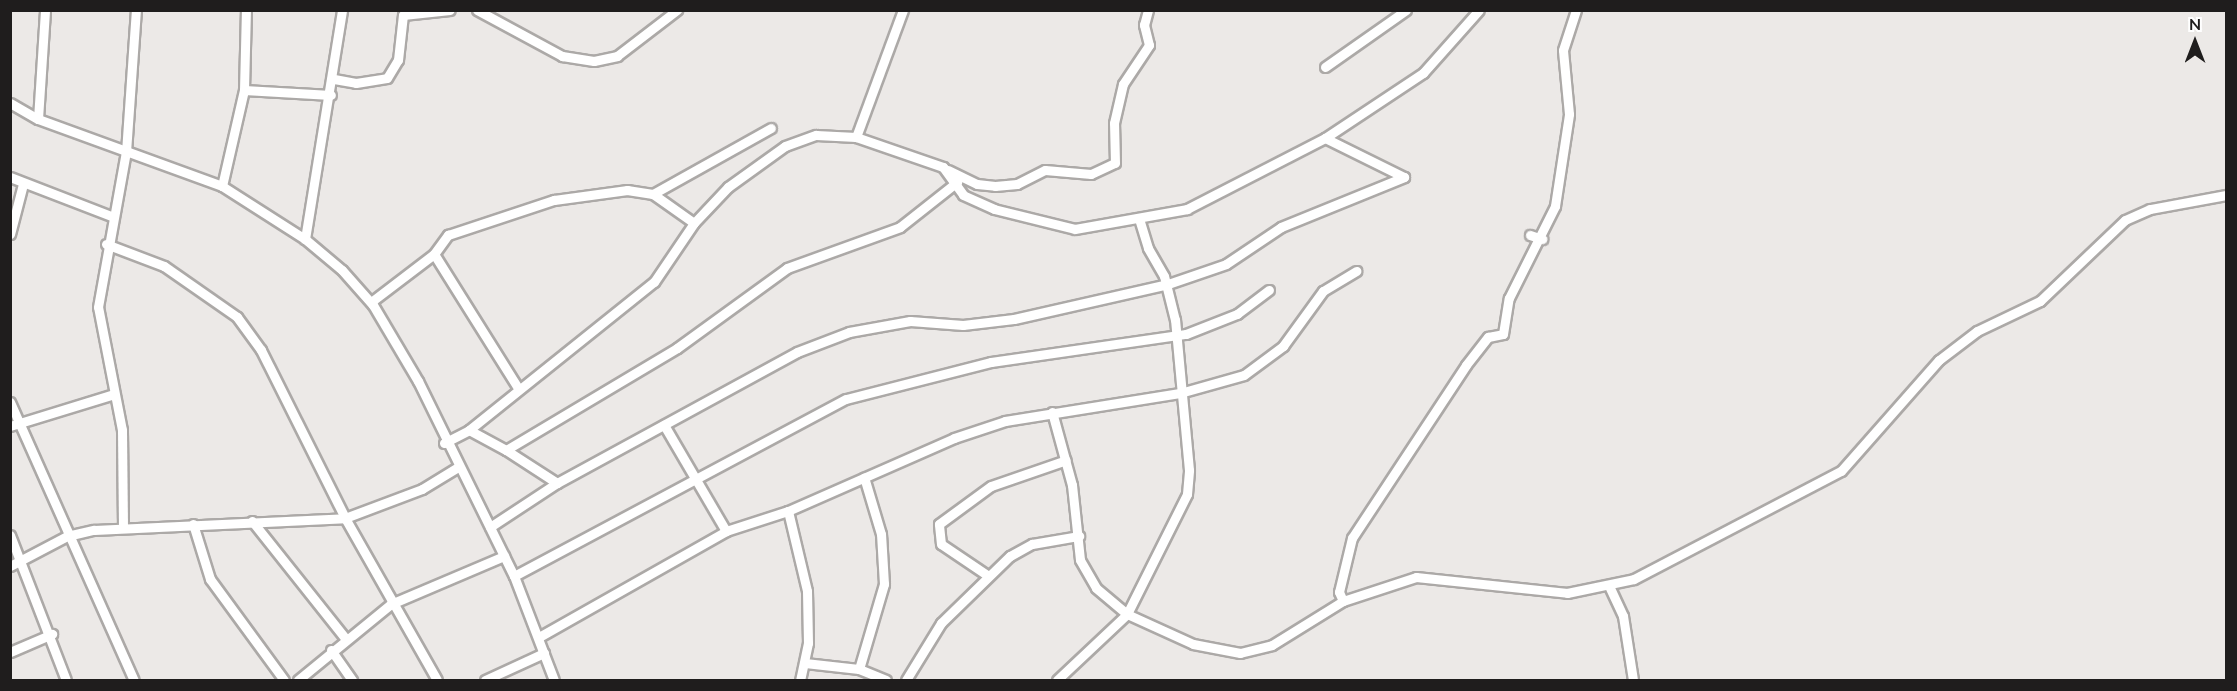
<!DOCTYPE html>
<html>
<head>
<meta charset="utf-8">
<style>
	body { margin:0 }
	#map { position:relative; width:2237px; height:691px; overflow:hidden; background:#ece9e7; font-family:Mulish,sans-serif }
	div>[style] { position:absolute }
	.roads { filter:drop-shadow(2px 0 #aca9a7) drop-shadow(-2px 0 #aca9a7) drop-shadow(0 2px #aca9a7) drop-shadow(0 -2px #aca9a7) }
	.minor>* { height:9px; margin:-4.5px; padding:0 4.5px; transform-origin:4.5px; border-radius:4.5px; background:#fff }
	span { translate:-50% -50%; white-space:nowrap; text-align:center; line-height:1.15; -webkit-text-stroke:6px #fff; paint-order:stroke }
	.frame { position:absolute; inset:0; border:12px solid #1f1d1d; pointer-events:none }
	.north { position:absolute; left:2165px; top:12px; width:60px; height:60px; -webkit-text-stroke:4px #fff; paint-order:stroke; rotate:0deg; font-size:16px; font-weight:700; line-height:24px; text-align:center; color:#1f1d1d }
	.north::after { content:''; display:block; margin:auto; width:21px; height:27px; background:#1f1d1d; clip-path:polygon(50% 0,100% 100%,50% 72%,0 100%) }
</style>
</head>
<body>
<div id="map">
	<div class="roads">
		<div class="minor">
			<i style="left:477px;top:10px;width:97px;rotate:28.4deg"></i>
			<i style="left:562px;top:56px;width:32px;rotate:9deg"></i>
			<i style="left:594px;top:61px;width:24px;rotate:-12deg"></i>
			<i style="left:617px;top:56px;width:76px;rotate:-37.5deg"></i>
			<i style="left:1325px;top:67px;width:99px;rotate:-35.1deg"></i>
			<i style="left:334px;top:79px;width:22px;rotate:10deg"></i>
			<i style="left:356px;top:83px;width:31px;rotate:-9deg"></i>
			<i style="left:387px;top:78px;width:21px;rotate:-59deg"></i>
			<i style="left:398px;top:60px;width:45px;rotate:-83.7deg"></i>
			<i style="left:403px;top:15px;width:47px;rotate:-6.1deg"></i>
			<i style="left:244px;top:90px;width:87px;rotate:3.3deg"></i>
			<i style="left:10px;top:103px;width:32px;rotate:30deg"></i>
			<i style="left:38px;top:119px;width:196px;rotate:20deg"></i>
			<i style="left:222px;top:186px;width:98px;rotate:32.6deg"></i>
			<i style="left:305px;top:239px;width:48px;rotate:40deg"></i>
			<i style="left:342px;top:270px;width:47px;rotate:48.5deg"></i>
			<i style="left:373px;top:305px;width:88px;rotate:59.4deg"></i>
			<i style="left:418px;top:381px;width:217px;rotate:63.8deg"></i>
			<i style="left:514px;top:576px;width:111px;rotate:69deg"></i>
			<i style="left:38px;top:119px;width:109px;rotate:-86.3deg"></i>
			<i style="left:856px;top:137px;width:135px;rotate:-69.7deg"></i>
			<i style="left:1325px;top:138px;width:88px;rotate:26.3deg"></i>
			<i style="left:948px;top:170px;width:32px;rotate:26deg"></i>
			<i style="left:977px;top:184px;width:18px;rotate:6deg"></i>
			<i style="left:995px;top:186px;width:22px;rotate:-5deg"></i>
			<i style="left:1017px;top:184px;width:31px;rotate:-27deg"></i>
			<i style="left:1045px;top:170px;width:46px;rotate:5deg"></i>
			<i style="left:1091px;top:174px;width:26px;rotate:-25deg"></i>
			<i style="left:1115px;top:163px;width:40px;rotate:-91.4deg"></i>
			<i style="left:1114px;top:123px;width:40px;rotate:-77deg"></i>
			<i style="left:1123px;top:84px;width:47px;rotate:-56.3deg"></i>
			<i style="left:1149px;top:45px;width:21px;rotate:-104deg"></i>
			<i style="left:1144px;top:25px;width:16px;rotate:-75deg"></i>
			<i style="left:10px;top:177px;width:108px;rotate:21.1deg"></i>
			<i style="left:222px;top:186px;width:98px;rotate:-77.1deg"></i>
			<i style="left:244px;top:90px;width:80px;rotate:-88.6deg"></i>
			<i style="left:653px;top:194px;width:135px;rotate:-29.2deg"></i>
			<i style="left:10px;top:234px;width:52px;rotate:-75.4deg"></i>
			<i style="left:1530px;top:235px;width:13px;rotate:18deg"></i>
			<i style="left:305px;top:239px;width:232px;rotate:-80.8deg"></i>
			<i style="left:106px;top:244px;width:62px;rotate:20.8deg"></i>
			<i style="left:164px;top:266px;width:89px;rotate:34.9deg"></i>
			<i style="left:237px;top:317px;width:41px;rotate:54deg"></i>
			<i style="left:261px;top:350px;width:188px;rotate:63.4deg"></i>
			<i style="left:345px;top:518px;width:186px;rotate:60.4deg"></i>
			<i style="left:434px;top:254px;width:158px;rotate:57.9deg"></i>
			<i style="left:371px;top:302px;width:79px;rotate:-37.3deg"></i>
			<i style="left:434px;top:254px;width:24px;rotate:-54deg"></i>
			<i style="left:448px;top:235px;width:112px;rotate:-18.3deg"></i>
			<i style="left:554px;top:200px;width:74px;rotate:-7.8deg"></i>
			<i style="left:627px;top:190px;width:26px;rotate:9deg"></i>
			<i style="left:653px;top:194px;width:50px;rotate:35.3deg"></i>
			<i style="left:10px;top:402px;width:304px;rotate:66deg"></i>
			<i style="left:1052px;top:412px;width:76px;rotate:74.7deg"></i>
			<i style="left:1072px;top:485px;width:75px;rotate:83.9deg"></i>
			<i style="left:1080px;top:560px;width:32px;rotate:60deg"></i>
			<i style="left:1096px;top:588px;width:40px;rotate:40deg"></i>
			<i style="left:1127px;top:614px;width:134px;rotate:-63.4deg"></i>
			<i style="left:1187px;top:494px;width:24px;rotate:-85deg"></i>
			<i style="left:1189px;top:470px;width:151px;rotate:-95.3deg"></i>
			<i style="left:1175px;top:320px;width:45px;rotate:-104deg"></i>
			<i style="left:1164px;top:276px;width:32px;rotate:-120deg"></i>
			<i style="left:1148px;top:248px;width:31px;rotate:-107deg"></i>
			<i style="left:664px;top:425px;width:123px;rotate:59.7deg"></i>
			<i style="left:10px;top:426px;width:106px;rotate:-17.1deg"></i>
			<i style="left:469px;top:430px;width:42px;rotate:28.4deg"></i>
			<i style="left:506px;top:450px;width:199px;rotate:-30.8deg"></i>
			<i style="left:677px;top:348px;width:136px;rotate:-36deg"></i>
			<i style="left:787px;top:268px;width:120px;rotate:-19.9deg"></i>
			<i style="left:900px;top:227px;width:73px;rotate:-38.3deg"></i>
			<i style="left:444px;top:443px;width:28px;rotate:-27deg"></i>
			<i style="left:469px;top:430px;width:237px;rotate:-38.7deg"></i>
			<i style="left:654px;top:282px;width:71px;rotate:-55.9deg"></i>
			<i style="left:694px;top:223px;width:50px;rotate:-46.6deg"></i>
			<i style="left:728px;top:187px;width:70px;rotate:-35.7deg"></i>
			<i style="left:785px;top:146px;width:33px;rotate:-20deg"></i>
			<i style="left:816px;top:135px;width:40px;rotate:2.9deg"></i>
			<i style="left:856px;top:137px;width:92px;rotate:19deg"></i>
			<i style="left:943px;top:167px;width:34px;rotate:54deg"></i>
			<i style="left:963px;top:195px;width:34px;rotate:24deg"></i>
			<i style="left:994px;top:209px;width:83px;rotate:13.9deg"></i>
			<i style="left:1075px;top:229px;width:114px;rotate:-10.1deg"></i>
			<i style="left:1187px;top:209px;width:155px;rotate:-27.2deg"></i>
			<i style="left:1325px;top:138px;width:118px;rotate:-33.6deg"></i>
			<i style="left:1423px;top:73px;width:84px;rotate:-48.4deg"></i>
			<i style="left:506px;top:450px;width:61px;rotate:32.9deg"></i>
			<i style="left:788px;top:511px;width:82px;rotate:76.6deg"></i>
			<i style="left:807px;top:591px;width:52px;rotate:88.9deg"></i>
			<i style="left:808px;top:643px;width:38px;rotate:102deg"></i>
			<i style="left:252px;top:521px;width:149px;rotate:51.5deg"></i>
			<i style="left:193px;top:524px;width:58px;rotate:72.8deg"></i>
			<i style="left:210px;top:579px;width:125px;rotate:53.8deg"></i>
			<i style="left:123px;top:527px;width:97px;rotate:-90.6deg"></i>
			<i style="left:122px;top:430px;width:125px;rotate:-101deg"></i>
			<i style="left:98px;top:307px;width:158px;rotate:-79.8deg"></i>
			<i style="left:126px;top:152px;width:142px;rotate:-86deg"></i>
			<i style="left:490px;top:527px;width:80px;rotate:-33.3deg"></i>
			<i style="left:557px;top:483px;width:273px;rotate:-28.6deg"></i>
			<i style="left:797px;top:352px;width:56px;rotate:-21deg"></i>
			<i style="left:849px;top:332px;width:62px;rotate:-10.2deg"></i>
			<i style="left:910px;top:321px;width:53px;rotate:4.3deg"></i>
			<i style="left:963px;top:325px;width:51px;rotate:-6.7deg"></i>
			<i style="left:1014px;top:319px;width:158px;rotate:-12.8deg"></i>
			<i style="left:1168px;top:284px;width:61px;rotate:-19deg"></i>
			<i style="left:1226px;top:264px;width:66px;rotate:-33.9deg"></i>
			<i style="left:1281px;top:227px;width:133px;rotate:-22.1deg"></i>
			<i style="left:10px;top:535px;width:155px;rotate:68.9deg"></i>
			<i style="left:10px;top:566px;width:64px;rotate:-27.8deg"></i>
			<i style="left:67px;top:536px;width:28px;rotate:-13deg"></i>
			<i style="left:94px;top:530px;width:251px;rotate:-2.7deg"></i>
			<i style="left:345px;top:518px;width:82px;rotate:-20.6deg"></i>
			<i style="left:422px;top:489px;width:42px;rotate:-31.4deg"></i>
			<i style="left:987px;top:575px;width:55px;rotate:-146deg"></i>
			<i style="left:941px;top:544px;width:20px;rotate:-96deg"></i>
			<i style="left:939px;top:524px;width:64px;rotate:-36.2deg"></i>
			<i style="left:991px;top:486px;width:79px;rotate:-19.1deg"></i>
			<i style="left:514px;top:576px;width:376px;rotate:-28.1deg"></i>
			<i style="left:846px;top:399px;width:150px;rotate:-14.3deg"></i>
			<i style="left:991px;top:362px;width:197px;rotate:-8.2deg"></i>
			<i style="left:1186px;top:334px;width:55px;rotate:-21.4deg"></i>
			<i style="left:1237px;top:314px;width:40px;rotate:-37deg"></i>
			<i style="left:1610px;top:588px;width:31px;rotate:65deg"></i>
			<i style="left:1623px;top:616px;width:65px;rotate:81.1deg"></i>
			<i style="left:1343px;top:601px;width:10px;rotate:-114deg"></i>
			<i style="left:1339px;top:592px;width:56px;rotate:-76.5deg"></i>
			<i style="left:1352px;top:538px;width:207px;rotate:-56.6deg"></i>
			<i style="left:1466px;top:365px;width:36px;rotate:-52deg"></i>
			<i style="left:1488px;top:337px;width:15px;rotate:-11deg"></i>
			<i style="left:1503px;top:334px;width:36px;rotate:-81deg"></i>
			<i style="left:1509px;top:298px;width:103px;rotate:-63.4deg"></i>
			<i style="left:1555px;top:206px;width:93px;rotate:-81.3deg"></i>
			<i style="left:1569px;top:114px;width:64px;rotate:-95.4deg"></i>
			<i style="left:1563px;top:50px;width:42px;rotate:-72deg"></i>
			<i style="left:539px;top:637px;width:215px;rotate:-29.5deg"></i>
			<i style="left:726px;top:531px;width:65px;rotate:-17.9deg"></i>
			<i style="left:788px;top:511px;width:181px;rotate:-23.7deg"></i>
			<i style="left:954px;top:438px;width:54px;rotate:-18.4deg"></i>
			<i style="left:1005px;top:421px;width:177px;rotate:-9.1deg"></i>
			<i style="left:1180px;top:393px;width:66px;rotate:-15.7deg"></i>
			<i style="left:1244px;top:375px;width:49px;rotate:-36.6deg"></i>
			<i style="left:1283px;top:346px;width:68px;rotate:-54deg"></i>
			<i style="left:1323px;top:291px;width:39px;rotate:-31deg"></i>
			<i style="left:331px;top:650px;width:37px;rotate:55deg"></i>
			<i style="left:10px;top:652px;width:46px;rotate:-23.2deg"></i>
			<i style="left:805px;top:663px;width:54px;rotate:6.3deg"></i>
			<i style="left:859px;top:669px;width:29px;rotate:22deg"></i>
			<i style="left:859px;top:669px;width:89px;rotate:-73.6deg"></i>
			<i style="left:884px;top:584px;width:50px;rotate:-93.4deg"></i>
			<i style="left:881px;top:534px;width:59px;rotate:-106.6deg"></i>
			<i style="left:298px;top:680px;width:120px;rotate:-39.3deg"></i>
			<i style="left:391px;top:604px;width:123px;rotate:-23deg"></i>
			<i style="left:485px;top:680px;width:65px;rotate:-24.6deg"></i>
			<i style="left:906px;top:680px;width:67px;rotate:-58.4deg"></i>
			<i style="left:941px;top:623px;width:96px;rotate:-44.2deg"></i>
			<i style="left:1010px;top:556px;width:25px;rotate:-29deg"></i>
			<i style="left:1032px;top:544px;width:48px;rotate:-9.7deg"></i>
			<i style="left:1057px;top:680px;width:96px;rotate:-43.3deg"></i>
			<i style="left:1127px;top:614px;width:72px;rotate:24.4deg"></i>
			<i style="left:1193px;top:644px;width:48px;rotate:10.8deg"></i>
			<i style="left:1240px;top:653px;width:33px;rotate:-14deg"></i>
			<i style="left:1272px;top:645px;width:84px;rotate:-31.8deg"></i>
			<i style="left:1343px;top:601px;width:77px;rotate:-18.2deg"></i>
			<i style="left:1416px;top:577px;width:152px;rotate:6deg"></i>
			<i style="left:1567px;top:593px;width:68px;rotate:-11.8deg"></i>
			<i style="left:1634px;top:579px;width:233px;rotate:-27.6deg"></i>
			<i style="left:1841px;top:471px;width:148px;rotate:-48.6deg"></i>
			<i style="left:1939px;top:360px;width:48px;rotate:-37.3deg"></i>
			<i style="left:1977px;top:331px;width:70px;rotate:-25.5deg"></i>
			<i style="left:2040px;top:301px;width:117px;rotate:-43.6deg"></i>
			<i style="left:2125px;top:220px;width:27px;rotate:-24deg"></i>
			<i style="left:2150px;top:209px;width:77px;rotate:-10.4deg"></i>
		</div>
	</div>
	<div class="frame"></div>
	<div class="north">N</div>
</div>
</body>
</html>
